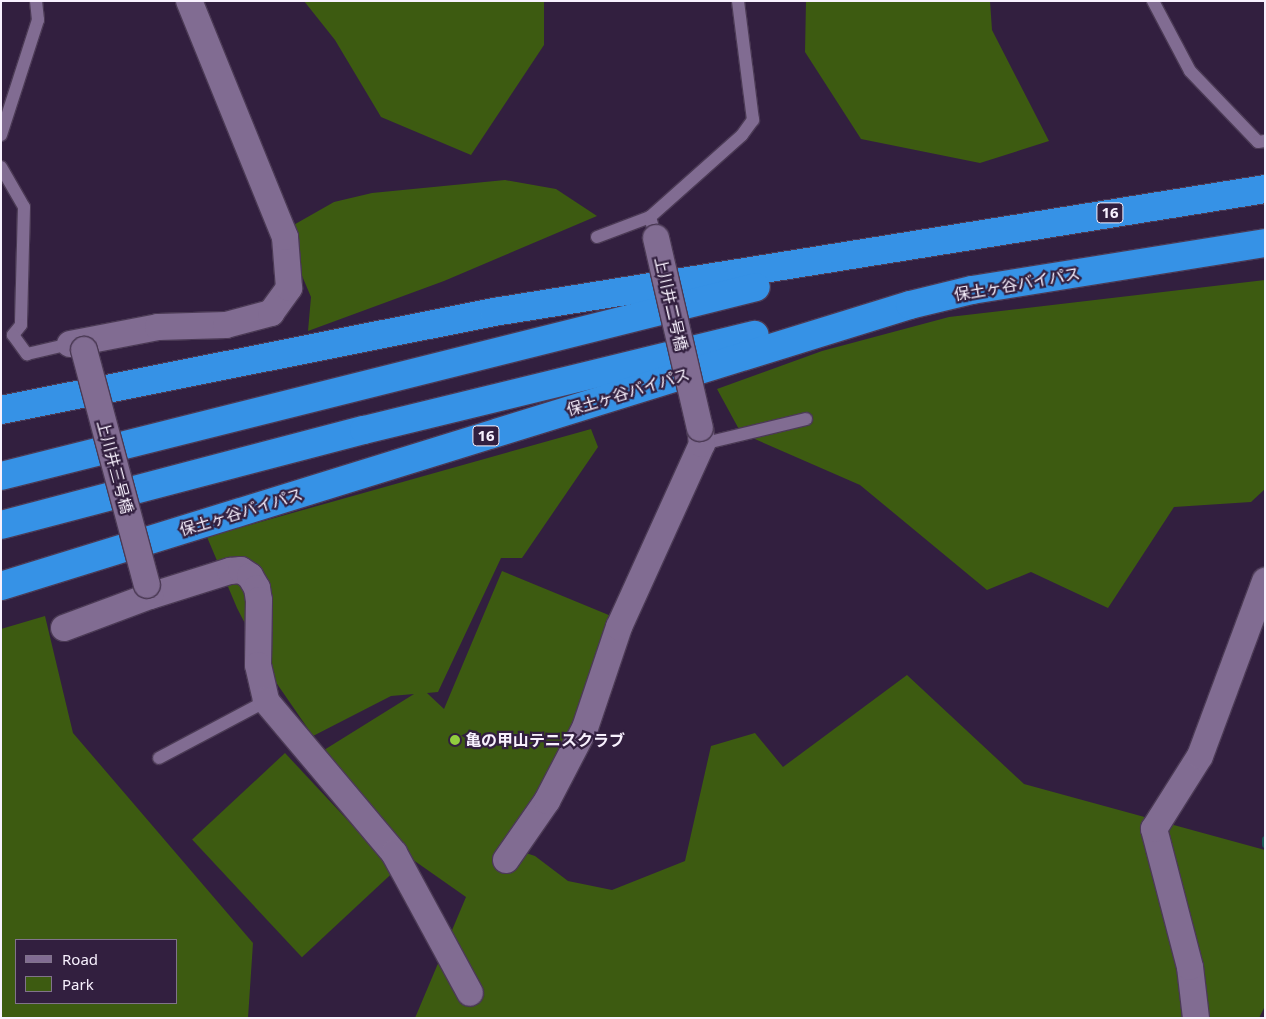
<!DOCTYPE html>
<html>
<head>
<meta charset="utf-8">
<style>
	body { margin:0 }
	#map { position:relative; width:1266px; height:1019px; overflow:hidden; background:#321f3f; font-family:"Noto Sans","Noto Sans JP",sans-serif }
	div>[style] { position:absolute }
	.green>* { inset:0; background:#3d5b11; transform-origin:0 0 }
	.stream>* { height:7px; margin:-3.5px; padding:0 3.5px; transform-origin:3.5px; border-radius:3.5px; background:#195753 }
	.roads { filter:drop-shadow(1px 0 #4b3a55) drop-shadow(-1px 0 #4b3a55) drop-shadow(0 1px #4b3a55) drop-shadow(0 -1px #4b3a55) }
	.lane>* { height:12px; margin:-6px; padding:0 6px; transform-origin:6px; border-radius:6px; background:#816c92 }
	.street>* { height:26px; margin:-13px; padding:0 13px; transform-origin:13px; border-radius:13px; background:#816c92 }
	.highway>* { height:28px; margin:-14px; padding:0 14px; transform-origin:14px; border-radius:14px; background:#3692e6 }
	.bridges { filter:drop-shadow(1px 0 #4b3a55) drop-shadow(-1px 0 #4b3a55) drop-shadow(0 1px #4b3a55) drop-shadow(0 -1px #4b3a55) }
	.street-bridge>* { height:26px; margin:-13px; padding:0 13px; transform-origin:13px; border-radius:13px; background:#816c92 }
	.dots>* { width:14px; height:14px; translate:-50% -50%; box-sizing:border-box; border:2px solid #321f3f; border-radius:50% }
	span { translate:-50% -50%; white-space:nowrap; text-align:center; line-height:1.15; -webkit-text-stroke:4.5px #321f3f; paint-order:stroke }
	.shield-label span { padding:1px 4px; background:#321f3f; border:1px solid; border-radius:4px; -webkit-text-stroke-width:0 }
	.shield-label { font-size:15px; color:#f8f1fe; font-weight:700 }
	.street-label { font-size:16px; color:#f8f1fe }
	.poi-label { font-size:16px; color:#f8f1fe; font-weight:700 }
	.left { translate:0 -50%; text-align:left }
	.frame { position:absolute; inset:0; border:2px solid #f8f1fe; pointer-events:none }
	.legend { position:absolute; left:15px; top:939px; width:162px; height:65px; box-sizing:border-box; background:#321f3f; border:1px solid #81738b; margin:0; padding:6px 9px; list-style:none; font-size:15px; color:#f8f1fe }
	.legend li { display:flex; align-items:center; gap:10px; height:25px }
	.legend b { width:25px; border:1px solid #81738b }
</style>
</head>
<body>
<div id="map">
	<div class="green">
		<i style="clip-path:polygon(304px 1px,544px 1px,544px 45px,471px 155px,381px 117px,335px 40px)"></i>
		<i style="clip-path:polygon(806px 1px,990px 1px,992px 30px,1049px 141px,980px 163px,861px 139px,805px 52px)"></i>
		<i style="clip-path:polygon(505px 180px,556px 189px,597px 216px,444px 281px,308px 331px,311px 297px,283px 231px,334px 202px,372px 193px)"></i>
		<i style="clip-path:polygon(1265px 280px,1265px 489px,1251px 502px,1174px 507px,1108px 608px,1031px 572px,987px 590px,860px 485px,741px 433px,717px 389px,822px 351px,949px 317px)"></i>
		<i style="clip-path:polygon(591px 429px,598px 447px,522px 558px,501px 558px,438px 692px,427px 693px,444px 709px,502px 571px,616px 618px,578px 724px,505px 846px,535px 856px,568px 881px,612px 890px,685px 861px,711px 746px,755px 733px,783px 767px,907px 675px,1024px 784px,1265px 850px,1265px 1006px,1259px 1018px,415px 1018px,466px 897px,409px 857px,316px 755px,414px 694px,391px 696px,313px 736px,273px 678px,237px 608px,207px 537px)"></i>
		<i style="clip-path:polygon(evenodd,45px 616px,73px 733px,253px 943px,248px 1018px,1px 1018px,1px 629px,45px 616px,16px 940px,176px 940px,176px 1003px,16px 1003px,16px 940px)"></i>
		<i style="left:285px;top:753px;width:161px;height:127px;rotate:47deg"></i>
	</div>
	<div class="stream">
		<i style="left:1265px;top:839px;width:5px;rotate:90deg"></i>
	</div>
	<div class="roads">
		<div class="lane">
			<i style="left:1153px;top:1px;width:79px;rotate:62.1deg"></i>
			<i style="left:1190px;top:71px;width:98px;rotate:46.2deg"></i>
			<i style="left:1258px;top:142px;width:7px;rotate:-8deg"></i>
			<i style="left:1px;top:135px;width:121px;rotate:-72.2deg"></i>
			<i style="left:38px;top:20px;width:19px;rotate:-96deg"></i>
			<i style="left:1px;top:167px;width:46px;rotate:60.1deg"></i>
			<i style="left:24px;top:207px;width:118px;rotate:91.5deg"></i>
			<i style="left:21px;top:325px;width:13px;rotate:129deg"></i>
			<i style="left:13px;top:335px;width:24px;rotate:54deg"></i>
			<i style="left:27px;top:354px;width:44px;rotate:-13.1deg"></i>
			<i style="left:597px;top:237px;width:57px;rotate:-20.7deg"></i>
			<i style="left:656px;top:238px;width:22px;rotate:-106deg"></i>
			<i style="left:650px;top:217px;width:123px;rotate:-41.7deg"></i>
			<i style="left:742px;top:135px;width:19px;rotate:-54deg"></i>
			<i style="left:753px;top:120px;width:120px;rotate:-97.2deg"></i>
			<i style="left:702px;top:444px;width:107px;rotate:-13.5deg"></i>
			<i style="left:159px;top:758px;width:121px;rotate:-28deg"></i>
		</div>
		<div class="street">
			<i style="left:70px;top:344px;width:90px;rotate:-10.9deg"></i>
			<i style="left:158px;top:327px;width:68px;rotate:-1.7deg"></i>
			<i style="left:226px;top:325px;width:47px;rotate:-14.9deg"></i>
			<i style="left:271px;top:313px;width:31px;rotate:-54deg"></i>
			<i style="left:289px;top:288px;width:51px;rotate:-94.5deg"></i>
			<i style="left:285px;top:237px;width:255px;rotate:-112.1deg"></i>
			<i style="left:147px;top:585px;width:11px;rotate:75deg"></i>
			<i style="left:150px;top:596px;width:84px;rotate:-17.4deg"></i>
			<i style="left:230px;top:571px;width:11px;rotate:-5deg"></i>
			<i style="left:241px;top:570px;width:11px;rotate:34deg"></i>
			<i style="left:250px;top:576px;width:14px;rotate:60deg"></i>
			<i style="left:257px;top:588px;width:12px;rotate:81deg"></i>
			<i style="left:259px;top:600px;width:65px;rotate:90.9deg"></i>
			<i style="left:258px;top:665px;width:37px;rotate:77deg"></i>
			<i style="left:266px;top:701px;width:199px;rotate:49.9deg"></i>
			<i style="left:394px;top:853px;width:159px;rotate:61.5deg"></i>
			<i style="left:64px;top:628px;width:92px;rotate:-20.4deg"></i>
			<i style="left:506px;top:860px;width:72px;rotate:-55.2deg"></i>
			<i style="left:547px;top:801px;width:82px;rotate:-62.5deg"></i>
			<i style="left:585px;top:728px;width:107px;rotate:-71.4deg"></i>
			<i style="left:619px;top:627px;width:201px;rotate:-65.6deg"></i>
			<i style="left:702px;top:444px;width:16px;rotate:-97deg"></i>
			<i style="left:1196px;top:1018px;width:51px;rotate:-96.7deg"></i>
			<i style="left:1190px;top:967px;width:143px;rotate:-104.6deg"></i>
			<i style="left:1154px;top:829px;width:86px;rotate:-57.8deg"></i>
			<i style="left:1200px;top:756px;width:187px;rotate:-69.6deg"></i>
		</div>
		<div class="highway">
			<i style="left:1px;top:410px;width:503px;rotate:-11.24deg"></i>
			<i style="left:494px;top:312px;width:781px;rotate:-9.06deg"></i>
			<i style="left:1px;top:476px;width:778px;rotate:-14.05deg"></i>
			<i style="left:1px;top:525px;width:375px;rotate:-14.7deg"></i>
			<i style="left:364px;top:430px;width:402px;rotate:-13.7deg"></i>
			<i style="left:1px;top:586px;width:951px;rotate:-17.18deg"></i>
			<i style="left:910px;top:305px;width:64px;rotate:-13.6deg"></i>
			<i style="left:972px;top:290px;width:297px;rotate:-9.1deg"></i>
		</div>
	</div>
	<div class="bridges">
		<div class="street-bridge">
			<i style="left:656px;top:238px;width:195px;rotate:77deg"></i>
			<i style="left:84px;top:350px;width:243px;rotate:75deg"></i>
		</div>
	</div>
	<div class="dots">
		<i style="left:455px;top:740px;background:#91cd3f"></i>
	</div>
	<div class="shield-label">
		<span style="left:1110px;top:213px">16</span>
		<span style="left:486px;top:436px">16</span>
	</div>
	<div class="street-label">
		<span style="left:1017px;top:284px;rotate:-10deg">保土ヶ谷バイパス</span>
		<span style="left:671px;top:304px;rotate:77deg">上川井二号橋</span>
		<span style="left:628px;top:392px;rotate:-17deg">保土ヶ谷バイパス</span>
		<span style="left:115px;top:467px;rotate:75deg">上川井三号橋</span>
		<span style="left:241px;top:512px;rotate:-17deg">保土ヶ谷バイパス</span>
	</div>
	<div class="poi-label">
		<span class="left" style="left:465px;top:740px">亀の甲山テニスクラブ</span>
	</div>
	<div class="frame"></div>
	<ul class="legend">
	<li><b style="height:6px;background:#816c92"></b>Road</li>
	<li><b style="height:14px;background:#3d5b11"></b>Park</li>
	</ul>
</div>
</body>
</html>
